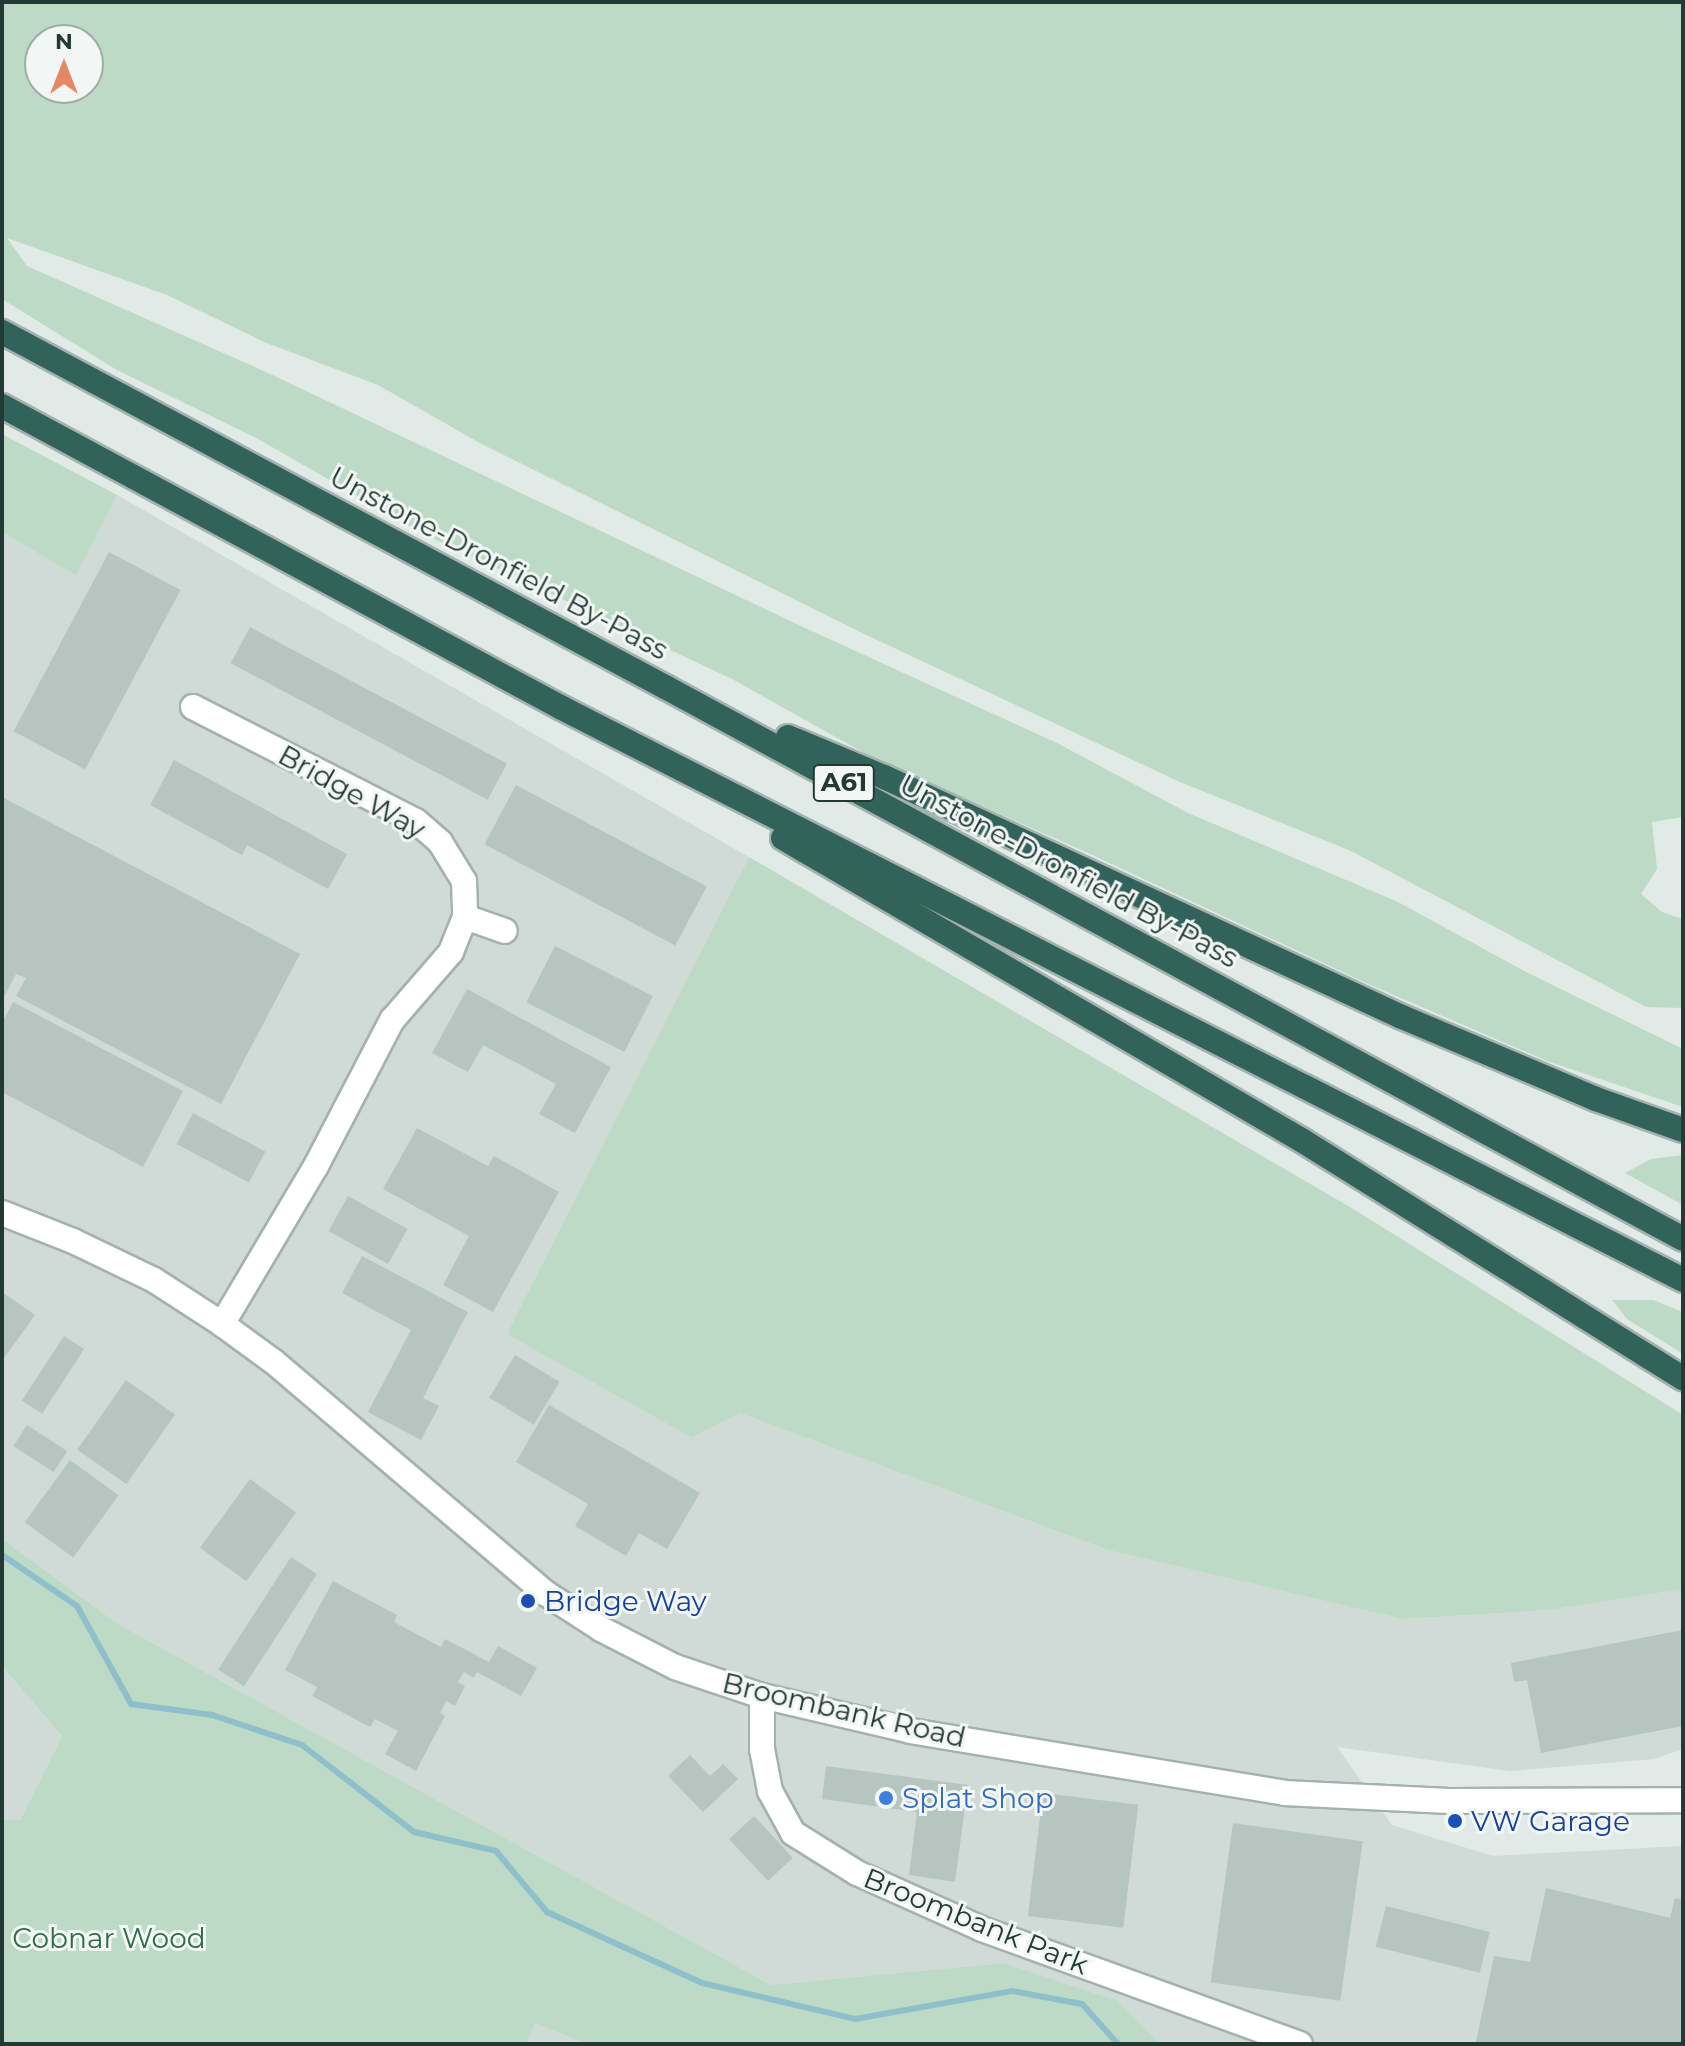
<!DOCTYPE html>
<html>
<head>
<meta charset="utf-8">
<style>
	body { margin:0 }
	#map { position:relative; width:1685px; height:2046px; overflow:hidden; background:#e1eae7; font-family:Montserrat,sans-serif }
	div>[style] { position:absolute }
	.built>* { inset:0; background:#d0dad6 }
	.green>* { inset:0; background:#bcdac5 }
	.stream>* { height:6px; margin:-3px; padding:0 3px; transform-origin:3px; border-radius:3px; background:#8ec0cb }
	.building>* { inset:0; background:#b7c5c0; transform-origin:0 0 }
	.roads { filter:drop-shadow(2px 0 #a4b2ae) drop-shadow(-2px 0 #a4b2ae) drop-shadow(0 2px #a4b2ae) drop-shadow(0 -2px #a4b2ae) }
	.minor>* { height:24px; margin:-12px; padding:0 12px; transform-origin:12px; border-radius:12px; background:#fff }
	.highway>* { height:24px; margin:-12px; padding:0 12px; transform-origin:12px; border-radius:12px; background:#32635a }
	.dots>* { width:22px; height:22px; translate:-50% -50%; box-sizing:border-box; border:4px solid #f2f7f5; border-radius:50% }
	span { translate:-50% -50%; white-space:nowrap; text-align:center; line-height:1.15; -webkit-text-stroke:6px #f2f7f5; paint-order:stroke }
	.shield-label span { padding:2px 6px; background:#f2f7f5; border:2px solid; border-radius:6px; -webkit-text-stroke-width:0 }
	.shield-label { font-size:26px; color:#233a34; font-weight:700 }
	.street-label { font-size:28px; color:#233a34 }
	.transit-label { font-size:28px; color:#164399 }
	.left { translate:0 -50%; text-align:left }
	.shop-label { font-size:28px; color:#366cbe }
	.park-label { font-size:28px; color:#316d4a }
	.frame { position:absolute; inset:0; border:4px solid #233a34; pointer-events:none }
	.north { position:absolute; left:24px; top:24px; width:80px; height:80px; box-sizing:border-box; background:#f2f7f5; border:2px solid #9faba8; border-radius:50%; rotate:0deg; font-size:22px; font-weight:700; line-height:32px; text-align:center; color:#233a34 }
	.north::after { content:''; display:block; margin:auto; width:28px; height:36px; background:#e58765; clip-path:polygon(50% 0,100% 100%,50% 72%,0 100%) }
</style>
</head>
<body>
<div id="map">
	<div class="built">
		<i style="clip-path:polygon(117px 495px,749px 857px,508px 1333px,740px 1413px,1108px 1550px,1403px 1619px,1549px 1610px,1683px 1589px,1683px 1749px,1654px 1759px,1510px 1771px,1337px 1747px,1392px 1825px,1493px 1856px,1683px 1846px,1683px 2044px,1161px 2044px,1116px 2000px,1004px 1963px,771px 1985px,118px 1624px,2px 1539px,2px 532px,75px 574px)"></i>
		<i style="clip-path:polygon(2px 1666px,62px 1736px,20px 1820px,2px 1820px)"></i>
		<i style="clip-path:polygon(534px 2022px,587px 2044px,526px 2044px)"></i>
	</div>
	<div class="green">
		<i style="clip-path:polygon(evenodd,2px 2px,1683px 2px,1683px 817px,1652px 822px,1657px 869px,1641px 894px,1662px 912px,1683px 919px,1683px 1008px,1646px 1007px,1351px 851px,1180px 782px,860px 632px,478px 442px,378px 385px,264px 342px,167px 295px,7px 238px,27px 266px,266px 372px,803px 627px,1057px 743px,1188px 813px,1398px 902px,1526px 972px,1683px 1049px,1683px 1107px,1547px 1061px,1366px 983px,1086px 852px,875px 759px,734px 680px,424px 534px,258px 439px,117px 370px,2px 299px,2px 2px,40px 40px,88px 40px,88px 88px,40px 88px,40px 40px)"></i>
		<i style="clip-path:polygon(2px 434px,117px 495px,76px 575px,2px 532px)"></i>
		<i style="clip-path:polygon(749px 857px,1355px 1210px,1683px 1415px,1683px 1589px,1549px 1610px,1403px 1619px,1108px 1550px,740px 1413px,691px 1437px,507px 1334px)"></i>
		<i style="clip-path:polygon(1683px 1155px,1683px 1205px,1625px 1173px,1651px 1159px)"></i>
		<i style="clip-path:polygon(1612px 1300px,1653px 1300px,1683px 1312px,1683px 1354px,1627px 1319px)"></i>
		<i style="clip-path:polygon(2px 1539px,118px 1624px,771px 1985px,1004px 1963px,1116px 2000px,1161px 2044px,587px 2044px,535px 2023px,526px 2044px,2px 2044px,2px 1820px,20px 1820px,62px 1736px,2px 1666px)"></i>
	</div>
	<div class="stream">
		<i style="left:2px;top:1555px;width:91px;rotate:34.2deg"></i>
		<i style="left:77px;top:1606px;width:112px;rotate:61.1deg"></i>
		<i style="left:131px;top:1704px;width:82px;rotate:7.7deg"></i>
		<i style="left:212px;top:1715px;width:95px;rotate:18.4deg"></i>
		<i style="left:302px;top:1745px;width:142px;rotate:37.8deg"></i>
		<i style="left:414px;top:1832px;width:84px;rotate:13deg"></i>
		<i style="left:496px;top:1851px;width:80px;rotate:50.1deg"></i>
		<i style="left:547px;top:1912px;width:170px;rotate:24.6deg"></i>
		<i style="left:702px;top:1983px;width:157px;rotate:13.2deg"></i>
		<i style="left:855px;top:2019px;width:159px;rotate:-10.1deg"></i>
		<i style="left:1012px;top:1991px;width:71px;rotate:10.5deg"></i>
		<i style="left:1082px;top:2004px;width:54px;rotate:48deg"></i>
	</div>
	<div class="building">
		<i style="left:109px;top:552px;width:81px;height:203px;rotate:28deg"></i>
		<i style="left:250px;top:627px;width:291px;height:41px;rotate:28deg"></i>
		<i style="clip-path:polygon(174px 760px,347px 854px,328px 889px,247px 845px,242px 855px,150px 805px)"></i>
		<i style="left:516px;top:785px;width:216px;height:67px;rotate:28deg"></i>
		<i style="clip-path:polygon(2px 797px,300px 954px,221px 1104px,16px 996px,26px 978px,16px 974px,2px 1001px)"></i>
		<i style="left:555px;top:946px;width:110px;height:63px;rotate:27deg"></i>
		<i style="clip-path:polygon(467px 989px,611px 1067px,575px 1133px,539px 1114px,556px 1084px,483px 1045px,468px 1072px,432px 1053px)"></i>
		<i style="clip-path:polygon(13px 1002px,183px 1091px,143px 1167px,2px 1092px,2px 1023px)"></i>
		<i style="left:193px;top:1113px;width:82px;height:35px;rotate:28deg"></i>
		<i style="clip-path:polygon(417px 1128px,488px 1166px,494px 1156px,559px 1192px,493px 1312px,443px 1285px,469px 1236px,383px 1189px)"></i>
		<i style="left:348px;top:1196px;width:68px;height:40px;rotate:29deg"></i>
		<i style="clip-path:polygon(362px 1256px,468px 1312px,423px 1398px,439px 1406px,421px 1440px,368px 1412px,411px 1330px,342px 1293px)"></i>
		<i style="clip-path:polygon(2px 1292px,35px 1315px,2px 1361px)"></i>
		<i style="left:64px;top:1336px;width:24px;height:77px;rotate:33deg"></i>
		<i style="left:515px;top:1355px;width:52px;height:50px;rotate:31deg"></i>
		<i style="left:126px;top:1380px;width:60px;height:85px;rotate:35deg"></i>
		<i style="clip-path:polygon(549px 1405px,700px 1493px,667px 1549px,639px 1533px,626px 1556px,575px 1526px,588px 1504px,516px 1462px)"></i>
		<i style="left:27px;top:1425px;width:48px;height:25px;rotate:33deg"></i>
		<i style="left:70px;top:1460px;width:60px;height:77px;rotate:36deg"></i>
		<i style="left:250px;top:1479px;width:57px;height:85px;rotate:36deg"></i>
		<i style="left:291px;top:1557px;width:31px;height:134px;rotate:33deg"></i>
		<i style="clip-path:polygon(333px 1581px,397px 1615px,394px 1622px,441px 1647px,445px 1639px,489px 1662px,498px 1646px,537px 1668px,521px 1696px,477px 1672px,474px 1678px,464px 1672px,458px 1682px,465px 1686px,455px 1706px,446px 1701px,440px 1713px,445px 1716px,416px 1771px,385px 1754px,398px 1731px,375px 1719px,370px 1727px,312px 1696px,317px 1687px,285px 1670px)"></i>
		<i style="clip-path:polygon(1683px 1630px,1683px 1726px,1541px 1753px,1527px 1680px,1514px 1682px,1511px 1663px)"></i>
		<i style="clip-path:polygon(690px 1755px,710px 1776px,723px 1764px,738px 1779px,703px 1812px,668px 1776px)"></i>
		<i style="clip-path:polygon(826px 1766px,968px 1785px,955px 1882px,909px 1875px,917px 1812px,822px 1799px)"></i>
		<i style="left:1043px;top:1793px;width:96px;height:124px;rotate:7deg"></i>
		<i style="left:754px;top:1816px;width:57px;height:34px;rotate:47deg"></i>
		<i style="left:1233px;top:1823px;width:131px;height:161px;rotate:8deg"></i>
		<i style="clip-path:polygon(1546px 1888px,1670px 1918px,1675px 1898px,1683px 1900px,1683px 2044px,1476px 2042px,1494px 1956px,1530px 1962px)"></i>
		<i style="left:1386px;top:1906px;width:107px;height:42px;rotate:14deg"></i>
	</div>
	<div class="roads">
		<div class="minor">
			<i style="left:193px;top:707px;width:250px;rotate:27.1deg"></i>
			<i style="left:416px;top:821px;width:32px;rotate:41deg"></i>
			<i style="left:440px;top:842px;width:46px;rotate:58.4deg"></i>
			<i style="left:464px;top:881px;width:36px;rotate:88deg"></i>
			<i style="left:465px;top:917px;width:38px;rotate:112deg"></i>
			<i style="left:451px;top:952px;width:90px;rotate:130.9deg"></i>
			<i style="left:392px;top:1020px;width:165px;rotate:117.5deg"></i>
			<i style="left:316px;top:1166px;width:184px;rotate:120.7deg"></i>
			<i style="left:465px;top:917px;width:42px;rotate:19.3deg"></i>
			<i style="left:2px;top:1213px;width:76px;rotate:21.5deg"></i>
			<i style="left:73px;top:1241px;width:90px;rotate:25.7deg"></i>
			<i style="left:154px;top:1280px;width:81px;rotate:32.9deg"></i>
			<i style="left:222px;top:1324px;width:64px;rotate:36.2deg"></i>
			<i style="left:274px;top:1362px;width:358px;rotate:40.4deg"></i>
			<i style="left:547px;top:1594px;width:64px;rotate:32.9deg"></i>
			<i style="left:601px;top:1629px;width:83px;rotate:27.2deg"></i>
			<i style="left:675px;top:1667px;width:92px;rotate:18.4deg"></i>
			<i style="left:762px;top:1696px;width:153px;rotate:13.2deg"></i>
			<i style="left:911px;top:1731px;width:378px;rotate:9.4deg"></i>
			<i style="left:1284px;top:1793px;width:165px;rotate:2.8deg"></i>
			<i style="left:1449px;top:1801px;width:234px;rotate:-0.2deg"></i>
			<i style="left:762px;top:1696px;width:53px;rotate:90deg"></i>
			<i style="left:762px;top:1749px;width:43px;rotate:79.2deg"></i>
			<i style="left:770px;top:1791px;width:48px;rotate:61.3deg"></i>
			<i style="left:793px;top:1833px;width:75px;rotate:32deg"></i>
			<i style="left:857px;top:1873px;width:137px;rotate:24.1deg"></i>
			<i style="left:982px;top:1929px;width:338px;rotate:19.9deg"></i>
		</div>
		<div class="highway">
			<i style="left:2px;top:332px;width:754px;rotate:28.16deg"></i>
			<i style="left:667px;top:688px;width:1156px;rotate:28.47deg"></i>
			<i style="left:2px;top:406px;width:636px;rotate:28.34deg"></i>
			<i style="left:562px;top:708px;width:1259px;rotate:27.03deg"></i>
			<i style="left:788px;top:737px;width:104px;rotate:22.6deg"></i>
			<i style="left:884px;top:777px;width:571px;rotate:24.86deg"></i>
			<i style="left:1402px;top:1017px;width:211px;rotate:22.9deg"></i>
			<i style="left:1596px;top:1099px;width:92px;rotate:19.6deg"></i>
			<i style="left:783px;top:838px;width:602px;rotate:30.23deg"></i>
			<i style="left:1303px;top:1141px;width:448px;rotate:32deg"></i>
		</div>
	</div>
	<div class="dots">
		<i style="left:528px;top:1601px;background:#1a4fb4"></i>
		<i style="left:886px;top:1798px;background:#3f7fe0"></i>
		<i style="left:1455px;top:1821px;background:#1a4fb4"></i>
	</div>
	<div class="shield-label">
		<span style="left:844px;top:783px">A61</span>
	</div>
	<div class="street-label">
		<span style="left:499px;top:563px;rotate:28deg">Unstone-Dronfield By-Pass</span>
		<span style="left:352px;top:792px;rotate:29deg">Bridge Way</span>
		<span style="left:1069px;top:871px;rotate:28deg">Unstone-Dronfield By-Pass</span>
		<span style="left:844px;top:1710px;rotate:13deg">Broombank Road</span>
		<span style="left:976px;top:1921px;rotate:22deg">Broombank Park</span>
	</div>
	<div class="transit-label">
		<span class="left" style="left:544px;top:1601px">Bridge Way</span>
		<span class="left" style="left:1471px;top:1821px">VW Garage</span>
	</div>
	<div class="shop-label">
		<span class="left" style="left:902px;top:1798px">Splat Shop</span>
	</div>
	<div class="park-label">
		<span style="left:109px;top:1938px">Cobnar Wood</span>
	</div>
	<div class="frame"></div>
	<div class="north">N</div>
</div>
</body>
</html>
